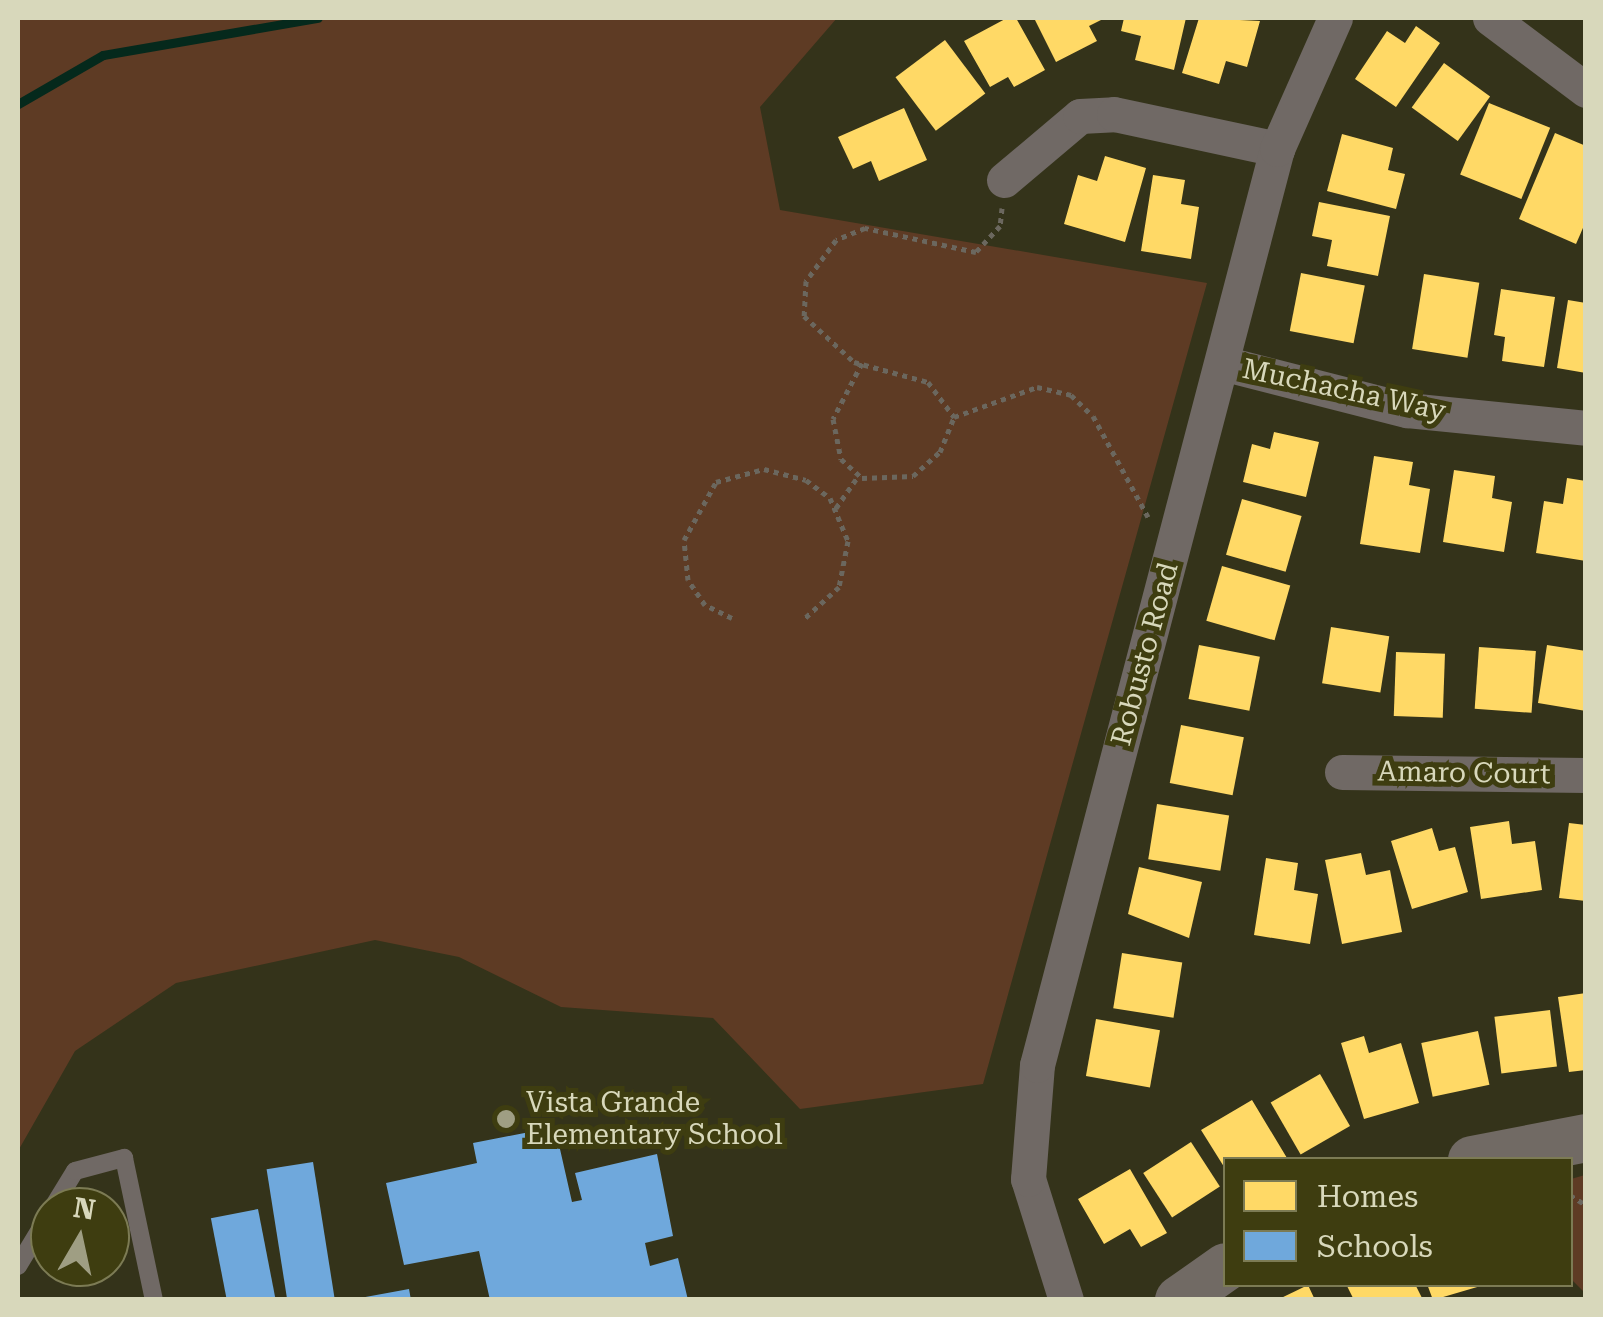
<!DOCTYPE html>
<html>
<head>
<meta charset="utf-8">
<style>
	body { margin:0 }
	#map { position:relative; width:1603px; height:1317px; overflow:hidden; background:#34331a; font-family:"Roboto Serif",serif }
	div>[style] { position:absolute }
	.green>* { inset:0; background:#5e3b24 }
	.homes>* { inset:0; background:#ffd966; transform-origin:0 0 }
	.schools>* { inset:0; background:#6fa8dc; transform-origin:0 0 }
	.stream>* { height:9px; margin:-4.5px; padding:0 4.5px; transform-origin:4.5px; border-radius:4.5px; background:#05291c }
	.path>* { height:5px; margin-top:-2.5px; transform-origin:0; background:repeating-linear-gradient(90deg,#6b675e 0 5px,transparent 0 10px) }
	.lane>* { height:18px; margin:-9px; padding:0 9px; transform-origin:9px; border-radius:9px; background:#706965 }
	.street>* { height:35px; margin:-17.5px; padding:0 17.5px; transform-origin:17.5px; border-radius:17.5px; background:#706965 }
	.secondary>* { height:48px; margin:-24px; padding:0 24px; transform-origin:24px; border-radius:24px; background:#716a64 }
	.dots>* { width:28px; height:28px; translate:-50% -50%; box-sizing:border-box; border:5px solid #3e3d10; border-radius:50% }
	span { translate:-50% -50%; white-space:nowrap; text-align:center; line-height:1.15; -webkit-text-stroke:10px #3e3d10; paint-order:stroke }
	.street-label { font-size:28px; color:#d8d8bb }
	.poi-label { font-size:28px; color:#d8d8bb }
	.left { translate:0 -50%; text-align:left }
	.frame { position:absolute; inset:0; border:20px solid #d8d8bb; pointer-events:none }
	.legend { position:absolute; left:1223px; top:1157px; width:350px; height:130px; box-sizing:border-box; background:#3e3d10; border:2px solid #7c7b54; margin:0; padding:12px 18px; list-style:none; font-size:30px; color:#d8d8bb }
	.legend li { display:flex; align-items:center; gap:20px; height:50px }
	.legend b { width:50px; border:2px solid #7c7b54 }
	.north { position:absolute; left:30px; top:1187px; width:100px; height:100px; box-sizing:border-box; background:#3e3d10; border:2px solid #7c7b54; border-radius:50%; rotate:9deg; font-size:28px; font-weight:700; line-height:40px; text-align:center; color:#d8d8bb }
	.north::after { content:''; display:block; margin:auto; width:35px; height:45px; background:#9f9e83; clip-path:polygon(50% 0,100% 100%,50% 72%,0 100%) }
</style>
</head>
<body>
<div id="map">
	<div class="green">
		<i style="clip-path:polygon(18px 18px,837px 18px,760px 107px,780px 210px,1207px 283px,983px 1084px,800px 1109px,713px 1018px,561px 1007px,459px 957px,375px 940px,176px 983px,75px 1051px,18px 1151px)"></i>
		<i style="clip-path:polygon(1585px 1175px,1586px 1175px,1585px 1293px,1570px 1278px,1571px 1179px)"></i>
	</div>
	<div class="homes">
		<i style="clip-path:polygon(1007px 18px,1016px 18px,1045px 70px,1014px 87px,1008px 77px,990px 87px,964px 41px)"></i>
		<i style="clip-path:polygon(1034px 18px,1105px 18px,1089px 26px,1097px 41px,1056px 62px)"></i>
		<i style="clip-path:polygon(1124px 18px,1186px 18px,1174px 70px,1135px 60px,1141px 36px,1121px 31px)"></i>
		<i style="clip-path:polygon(1199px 18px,1260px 21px,1247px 67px,1226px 61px,1219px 84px,1182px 73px)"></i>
		<i style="clip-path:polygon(1416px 26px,1440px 43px,1396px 107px,1355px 79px,1387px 31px,1405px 43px)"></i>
		<i style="left:945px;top:40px;width:67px;height:62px;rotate:53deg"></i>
		<i style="left:1444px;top:63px;width:57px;height:55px;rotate:36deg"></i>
		<i style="left:1489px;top:103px;width:66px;height:77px;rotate:22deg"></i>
		<i style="clip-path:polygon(904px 108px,927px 160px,879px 181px,871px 161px,853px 169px,838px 137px)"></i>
		<i style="clip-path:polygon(1555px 133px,1586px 146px,1586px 221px,1576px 244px,1519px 219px)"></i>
		<i style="clip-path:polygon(1342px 134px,1393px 148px,1388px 170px,1405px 174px,1396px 209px,1327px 191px)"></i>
		<i style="clip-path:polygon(1105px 156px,1146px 168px,1125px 242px,1064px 224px,1078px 175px,1097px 181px)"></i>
		<i style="clip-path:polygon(1153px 175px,1185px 180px,1181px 204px,1199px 207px,1191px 259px,1141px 251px)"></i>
		<i style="clip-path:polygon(1319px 202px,1390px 216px,1378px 276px,1327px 266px,1332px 240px,1312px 236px)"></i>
		<i style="left:1301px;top:273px;width:65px;height:59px;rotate:11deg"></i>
		<i style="left:1424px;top:274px;width:56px;height:76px;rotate:9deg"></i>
		<i style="clip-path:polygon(1501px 289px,1555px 297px,1544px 367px,1502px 361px,1505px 337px,1494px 335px)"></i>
		<i style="clip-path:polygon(1568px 300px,1586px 303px,1586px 373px,1557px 368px)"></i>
		<i style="clip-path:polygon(1274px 432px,1319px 442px,1306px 497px,1243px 482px,1252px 444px,1270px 449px)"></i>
		<i style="clip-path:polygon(1374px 456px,1413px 462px,1409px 485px,1430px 489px,1420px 553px,1360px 544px)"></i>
		<i style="clip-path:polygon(1454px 470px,1495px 476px,1492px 498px,1512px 502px,1504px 552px,1443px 542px)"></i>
		<i style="clip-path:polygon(1567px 478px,1586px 481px,1586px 561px,1536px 553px,1544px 501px,1563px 504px)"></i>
		<i style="left:1242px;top:499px;width:62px;height:58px;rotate:16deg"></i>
		<i style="left:1222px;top:566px;width:71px;height:57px;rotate:16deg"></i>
		<i style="left:1331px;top:627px;width:59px;height:57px;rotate:9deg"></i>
		<i style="left:1199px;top:645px;width:62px;height:55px;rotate:11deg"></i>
		<i style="clip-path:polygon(1547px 645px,1586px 651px,1586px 711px,1538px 703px)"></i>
		<i style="left:1479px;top:647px;width:57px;height:62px;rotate:4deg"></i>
		<i style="left:1396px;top:652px;width:49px;height:64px;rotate:2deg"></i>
		<i style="left:1181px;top:725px;width:64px;height:59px;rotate:11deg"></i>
		<i style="left:1157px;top:804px;width:73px;height:56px;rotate:9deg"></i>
		<i style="clip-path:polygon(1509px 821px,1512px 844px,1535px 841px,1542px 890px,1481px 899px,1470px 827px)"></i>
		<i style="clip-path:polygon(1569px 823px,1586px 825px,1586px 901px,1559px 898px)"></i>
		<i style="clip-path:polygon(1432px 828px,1439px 851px,1455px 847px,1468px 892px,1412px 909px,1391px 841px)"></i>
		<i style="clip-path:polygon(1361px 853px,1366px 875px,1390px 870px,1402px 932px,1342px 944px,1325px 860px)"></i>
		<i style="clip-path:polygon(1266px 858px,1298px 863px,1294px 890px,1318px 894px,1310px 944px,1254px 935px)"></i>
		<i style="clip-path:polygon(1139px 867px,1202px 882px,1189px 938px,1128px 914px)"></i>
		<i style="left:1122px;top:953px;width:61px;height:56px;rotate:9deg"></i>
		<i style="clip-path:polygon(1586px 993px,1586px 1070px,1569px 1072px,1558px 997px)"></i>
		<i style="left:1550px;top:1010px;width:57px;height:56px;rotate:83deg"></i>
		<i style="left:1096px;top:1019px;width:65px;height:58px;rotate:10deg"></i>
		<i style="left:1478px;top:1031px;width:55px;height:58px;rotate:78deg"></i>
		<i style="clip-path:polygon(1364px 1036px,1369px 1053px,1401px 1043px,1419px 1103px,1364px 1119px,1341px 1043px)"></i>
		<i style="left:1320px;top:1074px;width:60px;height:57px;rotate:60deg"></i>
		<i style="clip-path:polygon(1252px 1100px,1287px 1158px,1226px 1160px,1226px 1170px,1201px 1130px)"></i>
		<i style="left:1191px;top:1142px;width:53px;height:57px;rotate:57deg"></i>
		<i style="clip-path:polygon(1130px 1169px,1167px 1233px,1141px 1247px,1130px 1229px,1104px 1244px,1078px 1199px)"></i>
		<i style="clip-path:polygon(1346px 1284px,1415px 1284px,1423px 1300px,1354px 1300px)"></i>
		<i style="clip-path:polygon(1427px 1284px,1484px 1284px,1484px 1285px,1433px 1300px)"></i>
		<i style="clip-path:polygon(1308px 1285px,1315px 1300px,1277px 1300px)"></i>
	</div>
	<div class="schools">
		<i style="clip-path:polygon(555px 1127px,572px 1202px,582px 1200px,575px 1173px,657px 1154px,673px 1236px,645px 1243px,650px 1266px,678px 1258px,688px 1300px,490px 1300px,479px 1251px,404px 1265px,386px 1183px,477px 1163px,473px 1143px)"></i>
		<i style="left:313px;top:1162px;width:140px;height:47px;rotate:81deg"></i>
		<i style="left:258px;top:1209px;width:93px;height:48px;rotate:79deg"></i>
		<i style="clip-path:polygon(409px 1289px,411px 1300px,360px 1300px,360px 1298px)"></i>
	</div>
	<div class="stream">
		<i style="left:18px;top:104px;width:98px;rotate:-30deg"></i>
		<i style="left:103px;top:55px;width:218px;rotate:-9.8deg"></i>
	</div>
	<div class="path">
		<i style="left:1002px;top:208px;width:18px;rotate:96deg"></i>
		<i style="left:1000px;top:226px;width:35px;rotate:133deg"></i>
		<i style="left:976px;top:252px;width:114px;rotate:-167.8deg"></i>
		<i style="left:865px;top:228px;width:31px;rotate:158deg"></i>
		<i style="left:836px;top:240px;width:51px;rotate:126.2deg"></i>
		<i style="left:806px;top:281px;width:35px;rotate:93deg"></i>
		<i style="left:804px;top:316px;width:68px;rotate:42.6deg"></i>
		<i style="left:854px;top:362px;width:77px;rotate:15.1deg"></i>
		<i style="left:928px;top:382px;width:44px;rotate:53.4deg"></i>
		<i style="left:954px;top:417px;width:88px;rotate:-19.9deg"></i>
		<i style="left:1037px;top:387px;width:35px;rotate:13deg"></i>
		<i style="left:1071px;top:395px;width:30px;rotate:44deg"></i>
		<i style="left:1093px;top:416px;width:115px;rotate:61.4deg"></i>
		<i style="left:862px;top:363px;width:63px;rotate:117.4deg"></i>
		<i style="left:833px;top:419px;width:41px;rotate:78.7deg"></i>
		<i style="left:841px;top:459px;width:28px;rotate:42deg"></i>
		<i style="left:862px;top:478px;width:51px;rotate:-2.2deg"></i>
		<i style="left:913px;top:476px;width:36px;rotate:-42deg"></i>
		<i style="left:940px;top:452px;width:38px;rotate:-68deg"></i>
		<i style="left:836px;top:508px;width:40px;rotate:-55.1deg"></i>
		<i style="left:732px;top:618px;width:30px;rotate:-154deg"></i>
		<i style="left:705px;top:605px;width:30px;rotate:-124deg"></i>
		<i style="left:688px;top:580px;width:40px;rotate:-95.7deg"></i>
		<i style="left:684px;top:540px;width:66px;rotate:-61.1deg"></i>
		<i style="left:716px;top:482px;width:50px;rotate:-15.2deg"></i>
		<i style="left:764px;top:469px;width:43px;rotate:14.7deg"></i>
		<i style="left:806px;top:480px;width:30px;rotate:37deg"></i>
		<i style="left:830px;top:498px;width:47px;rotate:67.3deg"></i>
		<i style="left:848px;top:541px;width:47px;rotate:101.1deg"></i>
		<i style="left:839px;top:587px;width:47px;rotate:137.6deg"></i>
		<i style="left:1570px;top:1195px;width:19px;rotate:32deg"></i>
	</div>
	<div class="lane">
		<i style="left:53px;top:1207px;width:42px;rotate:-58.6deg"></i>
		<i style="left:75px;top:1171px;width:51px;rotate:-14.9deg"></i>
		<i style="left:124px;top:1158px;width:145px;rotate:78.1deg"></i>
		<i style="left:18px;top:1266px;width:62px;rotate:-58.9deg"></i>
	</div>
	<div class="street">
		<i style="left:1490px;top:18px;width:120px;rotate:36.9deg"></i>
		<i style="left:1004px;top:180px;width:99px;rotate:-40.1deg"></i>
		<i style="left:1080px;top:116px;width:34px;rotate:-3deg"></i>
		<i style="left:1114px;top:114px;width:167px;rotate:12.1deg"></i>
		<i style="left:1222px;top:363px;width:191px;rotate:14.3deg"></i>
		<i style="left:1407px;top:410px;width:180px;rotate:5.7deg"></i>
		<i style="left:1342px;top:772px;width:244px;rotate:0.7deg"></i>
		<i style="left:1066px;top:1300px;width:127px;rotate:-107.4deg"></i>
		<i style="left:1028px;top:1179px;width:114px;rotate:-85.5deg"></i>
		<i style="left:1037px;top:1065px;width:947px;rotate:-75.32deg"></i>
		<i style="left:1277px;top:149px;width:143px;rotate:-66.1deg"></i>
	</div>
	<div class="secondary">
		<i style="left:1472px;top:1160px;width:116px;rotate:-10.9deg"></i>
		<i style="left:1179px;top:1300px;width:57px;rotate:-35.1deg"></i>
	</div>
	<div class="dots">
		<i style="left:506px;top:1119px;background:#9f9e83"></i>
	</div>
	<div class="street-label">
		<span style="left:1344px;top:390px;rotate:12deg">Muchacha Way</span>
		<span style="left:1145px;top:654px;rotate:-75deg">Robusto Road</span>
		<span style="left:1464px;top:773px;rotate:1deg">Amaro Court</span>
	</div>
	<div class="poi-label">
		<span class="left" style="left:526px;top:1119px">Vista Grande<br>Elementary School</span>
	</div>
	<div class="frame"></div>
	<ul class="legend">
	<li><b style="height:28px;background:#ffd966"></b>Homes</li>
	<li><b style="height:28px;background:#6fa8dc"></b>Schools</li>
	</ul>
	<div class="north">N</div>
</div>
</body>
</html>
